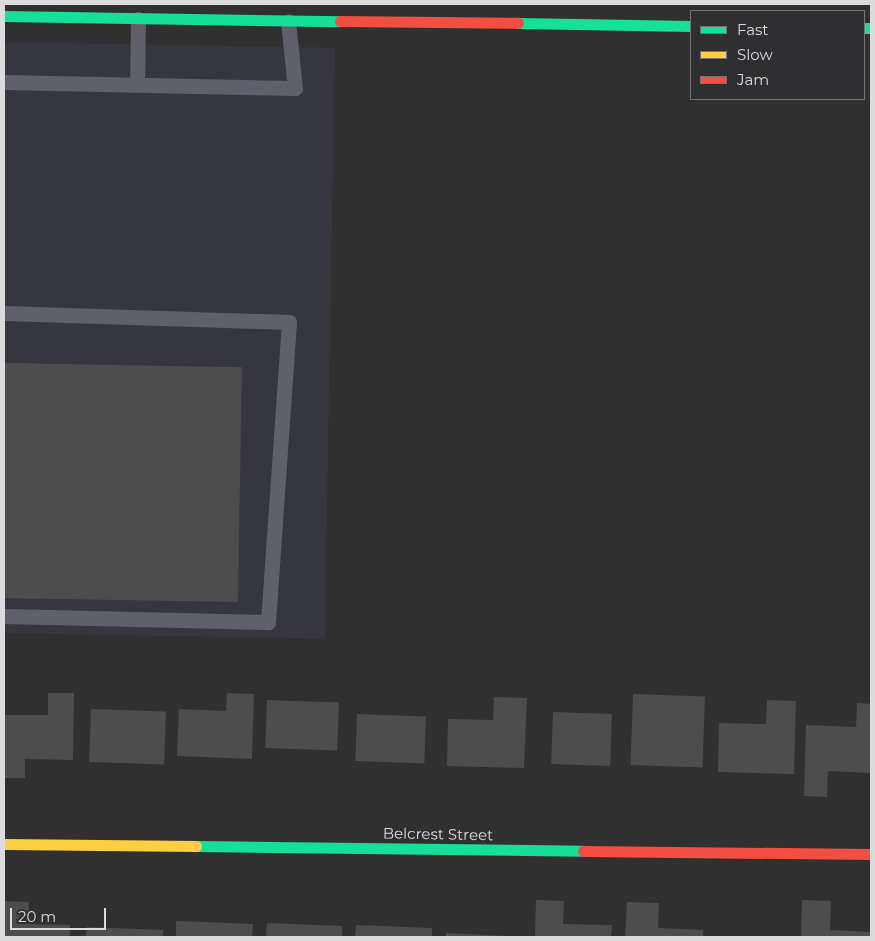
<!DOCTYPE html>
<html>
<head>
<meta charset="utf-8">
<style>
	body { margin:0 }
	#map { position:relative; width:875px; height:941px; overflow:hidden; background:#303031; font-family:Montserrat,sans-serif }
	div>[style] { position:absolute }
	.built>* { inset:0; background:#36373e; transform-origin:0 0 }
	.building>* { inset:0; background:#4d4d4e; transform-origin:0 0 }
	.lane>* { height:15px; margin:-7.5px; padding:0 7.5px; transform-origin:7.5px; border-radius:7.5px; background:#5f606a }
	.fast>* { height:11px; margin:-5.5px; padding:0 5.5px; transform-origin:5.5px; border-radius:5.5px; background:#16e098 }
	.slow>* { height:11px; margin:-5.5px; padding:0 5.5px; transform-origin:5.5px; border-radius:5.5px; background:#ffcf43 }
	.jam>* { height:11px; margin:-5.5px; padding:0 5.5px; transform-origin:5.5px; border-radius:5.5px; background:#f24e42 }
	span { translate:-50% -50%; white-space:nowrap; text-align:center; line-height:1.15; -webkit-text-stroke:4px #2f2f32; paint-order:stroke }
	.street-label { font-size:15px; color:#dcdcde }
	.frame { position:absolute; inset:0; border:5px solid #dcdcde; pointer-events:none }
	.legend { position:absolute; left:690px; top:10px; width:175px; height:90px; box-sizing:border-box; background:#2f2f32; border:1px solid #747477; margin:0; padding:6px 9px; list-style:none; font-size:15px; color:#dcdcde }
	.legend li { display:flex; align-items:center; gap:10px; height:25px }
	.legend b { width:25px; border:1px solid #747477 }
	.scale { position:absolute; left:10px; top:908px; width:96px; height:22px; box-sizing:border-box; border:2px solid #dcdcde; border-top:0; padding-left:6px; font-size:15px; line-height:18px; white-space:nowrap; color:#dcdcde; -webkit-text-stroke:4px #2f2f32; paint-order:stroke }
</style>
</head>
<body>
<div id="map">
	<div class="built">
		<i style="left:4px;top:42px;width:331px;height:591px;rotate:1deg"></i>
	</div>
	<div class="building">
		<i style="left:4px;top:363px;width:238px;height:235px;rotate:1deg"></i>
		<i style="clip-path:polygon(48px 693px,74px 693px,73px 760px,25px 759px,25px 778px,4px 778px,4px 715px,48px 715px)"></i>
		<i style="clip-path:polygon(227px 693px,254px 694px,252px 759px,177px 756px,179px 709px,226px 711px)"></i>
		<i style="left:633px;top:694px;width:72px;height:71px;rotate:2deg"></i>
		<i style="clip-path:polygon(494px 697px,527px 698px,524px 768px,447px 766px,448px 719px,493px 720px)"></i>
		<i style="left:267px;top:700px;width:72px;height:48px;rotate:2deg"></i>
		<i style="clip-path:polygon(767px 700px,796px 701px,794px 774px,718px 772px,719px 723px,766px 724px)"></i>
		<i style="clip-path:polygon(857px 703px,871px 704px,871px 773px,828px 771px,827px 797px,804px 796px,806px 725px,856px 727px)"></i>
		<i style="left:91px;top:709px;width:75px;height:53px;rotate:2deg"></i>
		<i style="left:553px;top:712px;width:59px;height:52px;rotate:2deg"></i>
		<i style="left:357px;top:714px;width:69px;height:47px;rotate:2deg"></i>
		<i style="clip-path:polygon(536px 900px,564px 901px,563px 924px,612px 925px,611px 937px,535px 937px)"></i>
		<i style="clip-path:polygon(802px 900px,831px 901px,830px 930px,871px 932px,871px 937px,801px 937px)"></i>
		<i style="clip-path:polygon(4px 901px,29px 902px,28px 924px,70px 925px,70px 937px,4px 937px)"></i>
		<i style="clip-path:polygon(627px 902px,659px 903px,658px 928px,703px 930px,703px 937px,625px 937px)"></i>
		<i style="clip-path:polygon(176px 921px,253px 924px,252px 937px,176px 937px)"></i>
		<i style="clip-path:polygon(267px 923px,342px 926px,342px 937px,266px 937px)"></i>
		<i style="clip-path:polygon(356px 925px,432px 928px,432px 937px,355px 937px)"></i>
		<i style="clip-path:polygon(87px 927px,163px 930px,163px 937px,86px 937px)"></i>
		<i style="clip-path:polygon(446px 933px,508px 936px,507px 937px,446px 937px)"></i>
	</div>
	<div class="lane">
		<i style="left:4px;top:82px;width:291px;rotate:1.2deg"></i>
		<i style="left:295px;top:88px;width:67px;rotate:-96deg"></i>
		<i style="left:137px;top:85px;width:66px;rotate:-89.1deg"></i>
		<i style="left:4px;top:313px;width:285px;rotate:1.8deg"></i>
		<i style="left:289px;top:322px;width:301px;rotate:94deg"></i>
		<i style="left:268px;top:622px;width:264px;rotate:-178.7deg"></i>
	</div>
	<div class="fast">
		<i style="left:4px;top:16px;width:336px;rotate:0.9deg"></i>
		<i style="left:518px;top:23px;width:173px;rotate:1deg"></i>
		<i style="left:864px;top:28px;width:7px"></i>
		<i style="left:196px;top:846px;width:387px;rotate:0.7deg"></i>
	</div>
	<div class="slow">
		<i style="left:4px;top:844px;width:192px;rotate:0.6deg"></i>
	</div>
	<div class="jam">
		<i style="left:340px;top:21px;width:178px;rotate:0.6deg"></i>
		<i style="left:583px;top:851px;width:288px;rotate:0.6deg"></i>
	</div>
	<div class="street-label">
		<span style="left:438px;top:834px;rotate:1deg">Belcrest Street</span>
	</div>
	<div class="frame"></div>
	<ul class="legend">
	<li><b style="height:6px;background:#16e098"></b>Fast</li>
	<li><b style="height:6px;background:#ffcf43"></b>Slow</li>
	<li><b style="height:6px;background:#f24e42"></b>Jam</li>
	</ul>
	<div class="scale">20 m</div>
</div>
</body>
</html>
